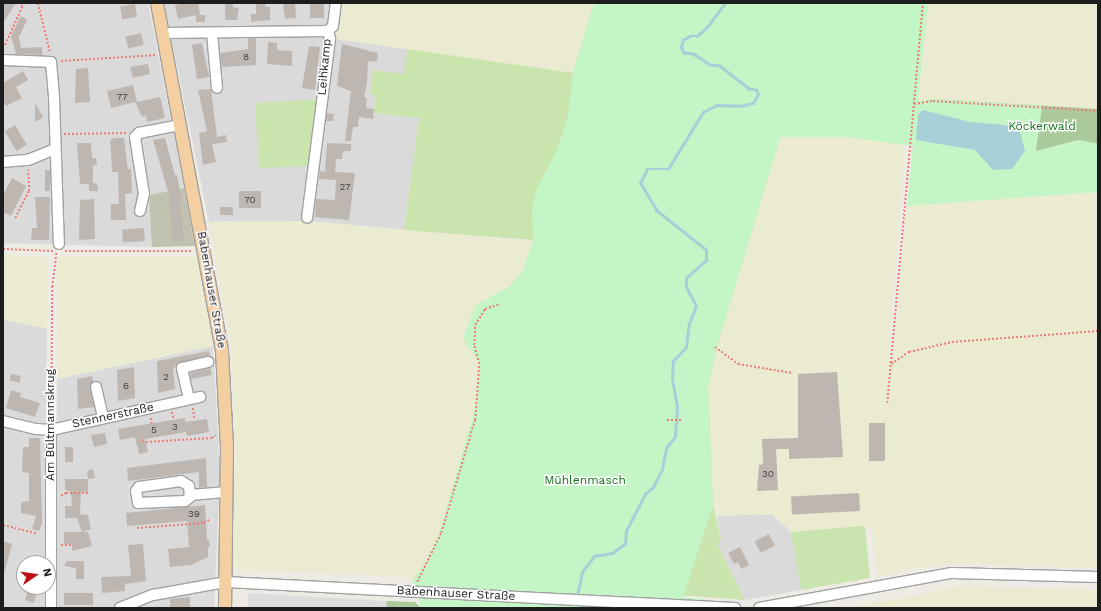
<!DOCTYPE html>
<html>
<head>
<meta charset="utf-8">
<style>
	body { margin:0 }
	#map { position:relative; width:1101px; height:611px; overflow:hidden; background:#eeeae4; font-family:"Work Sans",sans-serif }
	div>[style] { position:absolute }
	.residential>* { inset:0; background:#dbdada }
	.construction>* { inset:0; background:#c1c1b0 }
	.farmland>* { inset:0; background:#eaebd1 }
	.grass>* { inset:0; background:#cae4ae }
	.forest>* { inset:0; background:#abca9c }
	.park>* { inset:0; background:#c4f5c7 }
	.parking>* { inset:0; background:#ddd; transform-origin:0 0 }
	.water>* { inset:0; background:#a8ced8 }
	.stream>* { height:2.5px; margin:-1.25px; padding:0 1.25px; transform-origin:1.25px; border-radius:1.25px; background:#a8ced8 }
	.building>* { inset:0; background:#beb6b1; transform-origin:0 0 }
	.path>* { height:1.5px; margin-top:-0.75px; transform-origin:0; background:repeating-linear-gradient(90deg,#ef7d74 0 2px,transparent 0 4px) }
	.roads { filter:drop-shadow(1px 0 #a1a1a1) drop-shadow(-1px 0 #a1a1a1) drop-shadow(0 1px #a1a1a1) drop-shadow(0 -1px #a1a1a1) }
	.minor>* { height:10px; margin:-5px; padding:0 5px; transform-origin:5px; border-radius:5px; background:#fff }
	.major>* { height:12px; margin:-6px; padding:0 6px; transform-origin:6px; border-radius:6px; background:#f4cfa2 }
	span { translate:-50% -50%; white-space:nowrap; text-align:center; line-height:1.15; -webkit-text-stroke:3px #fff; paint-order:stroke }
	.number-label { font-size:10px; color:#454342 }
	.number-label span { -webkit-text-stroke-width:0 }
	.street-label { font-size:12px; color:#1d1d1d }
	.park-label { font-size:12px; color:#147319 }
	.frame { position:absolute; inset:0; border:4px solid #1d1d1d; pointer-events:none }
	.north { position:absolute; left:16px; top:555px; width:40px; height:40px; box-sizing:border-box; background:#fff; border:1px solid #a5a5a5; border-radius:50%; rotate:77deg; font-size:11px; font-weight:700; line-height:16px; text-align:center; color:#1d1d1d }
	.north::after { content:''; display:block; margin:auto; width:14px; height:18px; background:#bb1014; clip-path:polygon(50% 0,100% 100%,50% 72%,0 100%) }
</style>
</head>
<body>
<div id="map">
	<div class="residential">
		<i style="clip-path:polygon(3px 3px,148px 3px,184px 188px,149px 195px,152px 247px,3px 243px)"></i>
		<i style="clip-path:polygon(164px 3px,333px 3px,329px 38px,407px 49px,405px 74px,370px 94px,375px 95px,374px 113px,419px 118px,404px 230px,309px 221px,209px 222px)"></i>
		<i style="clip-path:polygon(3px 320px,47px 328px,46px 422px,38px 423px,3px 414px)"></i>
		<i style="clip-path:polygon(213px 346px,220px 472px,214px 608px,56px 608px,57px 379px)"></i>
		<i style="clip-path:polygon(3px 427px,45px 438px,45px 563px,24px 563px,24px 587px,45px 587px,45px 608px,3px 608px)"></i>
		<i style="clip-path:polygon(772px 514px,791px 532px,801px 590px,745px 600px,718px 546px,721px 538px,717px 516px)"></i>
	</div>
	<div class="construction">
		<i style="clip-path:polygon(184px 188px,195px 246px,152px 247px,149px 195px)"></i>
	</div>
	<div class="farmland">
		<i style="clip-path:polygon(339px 3px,594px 3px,573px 73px,334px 39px)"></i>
		<i style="clip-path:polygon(927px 3px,1098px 3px,1098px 109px,933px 99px,917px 101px)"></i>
		<i style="clip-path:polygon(780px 137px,847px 137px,905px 143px,889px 349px,893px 359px,907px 206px,1098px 192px,1098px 568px,964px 564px,914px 568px,877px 577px,872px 526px,791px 532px,772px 514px,717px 516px,713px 505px,708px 387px,718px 343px)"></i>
		<i style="clip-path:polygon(309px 221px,533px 241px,523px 270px,509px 287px,476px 305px,465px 332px,464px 340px,480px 364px,476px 405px,439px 534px,429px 557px,413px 580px,398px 576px,241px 570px,233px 566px,236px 453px,231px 348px,209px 222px)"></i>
		<i style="clip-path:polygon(3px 255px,44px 256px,47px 259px,47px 328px,3px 320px)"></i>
		<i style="clip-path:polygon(61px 256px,197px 256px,213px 346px,57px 379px,58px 259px)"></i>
		<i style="clip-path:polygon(962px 586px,1098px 590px,1098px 608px,847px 608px)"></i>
	</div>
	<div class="grass">
		<i style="clip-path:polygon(594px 3px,905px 143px,847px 137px,780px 137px,718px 343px,708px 387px,713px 505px,721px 538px,718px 546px,745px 600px,651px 593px,602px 250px,533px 240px,404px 230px,419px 118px,374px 113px,375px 95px,370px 94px,373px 70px,404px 74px,407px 49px,573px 73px)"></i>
		<i style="clip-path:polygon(319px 99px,310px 166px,259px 168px,255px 103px)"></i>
		<i style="clip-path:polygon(862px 526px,865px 527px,870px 578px,801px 590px,791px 532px)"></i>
	</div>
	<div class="forest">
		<i style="clip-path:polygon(933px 99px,1098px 109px,1098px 144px,1079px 140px,1036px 151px)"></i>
		<i style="clip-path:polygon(386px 601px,415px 602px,421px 608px,387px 608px)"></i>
	</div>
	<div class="park">
		<i style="clip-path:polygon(594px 3px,928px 3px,918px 101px,933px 99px,1042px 106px,1036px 151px,1079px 140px,1098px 144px,1098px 192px,907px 206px,913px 146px,847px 137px,780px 137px,718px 343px,708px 387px,713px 505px,683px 597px,704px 599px,704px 608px,421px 608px,413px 580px,429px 557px,439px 534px,476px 405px,480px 364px,464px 340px,465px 332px,476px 305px,509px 287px,523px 270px,533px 240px,532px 209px,536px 190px,557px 150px,568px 116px,573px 73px)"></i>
	</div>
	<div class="parking">
		<i style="clip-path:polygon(198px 475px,197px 488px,203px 490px,205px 502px,183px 504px,180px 477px)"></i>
		<i style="clip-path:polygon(154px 481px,155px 506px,127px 508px,127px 485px)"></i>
		<i style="left:205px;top:490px;width:9px;height:33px"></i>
		<i style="clip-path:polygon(207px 592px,207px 598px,213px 598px,213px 608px,192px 608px,192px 593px)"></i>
		<i style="clip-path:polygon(248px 593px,385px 601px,387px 608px,248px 608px)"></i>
		<i style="clip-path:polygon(158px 598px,159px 604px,132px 608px)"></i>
	</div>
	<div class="water">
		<i style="clip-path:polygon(923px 110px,970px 122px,1005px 125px,1020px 132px,1025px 151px,1012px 169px,993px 170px,975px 150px,916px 140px,918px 115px)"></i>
	</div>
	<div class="stream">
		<i style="left:577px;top:596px;width:25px;rotate:-78deg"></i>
		<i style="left:582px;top:572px;width:20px;rotate:-53deg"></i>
		<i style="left:594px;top:556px;width:18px;rotate:-9deg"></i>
		<i style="left:612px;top:553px;width:16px;rotate:-35deg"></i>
		<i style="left:625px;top:544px;width:13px;rotate:-86deg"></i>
		<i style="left:626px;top:531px;width:42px;rotate:-62.8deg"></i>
		<i style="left:645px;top:494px;width:11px;rotate:-41deg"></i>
		<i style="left:653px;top:487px;width:20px;rotate:-63deg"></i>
		<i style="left:662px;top:469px;width:21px;rotate:-79deg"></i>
		<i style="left:666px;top:448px;width:14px;rotate:-51deg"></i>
		<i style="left:675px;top:437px;width:30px;rotate:-86deg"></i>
		<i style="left:677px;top:407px;width:28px;rotate:-100deg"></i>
		<i style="left:672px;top:379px;width:18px;rotate:-87deg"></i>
		<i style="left:673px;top:361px;width:19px;rotate:-47deg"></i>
		<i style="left:686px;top:347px;width:23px;rotate:-83deg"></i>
		<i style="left:689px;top:324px;width:19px;rotate:-69deg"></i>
		<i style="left:696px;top:306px;width:21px;rotate:-118deg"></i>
		<i style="left:686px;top:287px;width:9px;rotate:-90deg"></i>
		<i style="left:686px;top:278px;width:27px;rotate:-42deg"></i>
		<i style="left:706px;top:260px;width:10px;rotate:-90deg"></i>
		<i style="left:706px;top:250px;width:63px;rotate:-141.5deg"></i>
		<i style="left:657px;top:211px;width:33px;rotate:-121deg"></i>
		<i style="left:640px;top:183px;width:16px;rotate:-63deg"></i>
		<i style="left:647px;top:169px;width:21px"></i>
		<i style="left:668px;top:169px;width:67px;rotate:-58.4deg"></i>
		<i style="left:703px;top:112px;width:16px;rotate:-27deg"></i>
		<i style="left:717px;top:105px;width:23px;rotate:2deg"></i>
		<i style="left:740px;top:106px;width:13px;rotate:-13deg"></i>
		<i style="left:753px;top:103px;width:10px;rotate:-61deg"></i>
		<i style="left:758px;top:94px;width:4px;rotate:-117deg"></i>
		<i style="left:756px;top:90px;width:7px;rotate:-172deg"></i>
		<i style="left:749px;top:89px;width:37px;rotate:-142deg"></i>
		<i style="left:720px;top:66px;width:10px;rotate:-174deg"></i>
		<i style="left:710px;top:65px;width:20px;rotate:-147deg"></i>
		<i style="left:693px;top:54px;width:9px;rotate:-174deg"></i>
		<i style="left:684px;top:53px;width:7px;rotate:-117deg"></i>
		<i style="left:681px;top:47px;width:7px;rotate:-74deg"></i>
		<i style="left:683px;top:40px;width:8px;rotate:-30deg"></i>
		<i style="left:690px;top:36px;width:7px"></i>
		<i style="left:697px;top:36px;width:13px;rotate:-42deg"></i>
		<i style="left:707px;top:27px;width:30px;rotate:-53deg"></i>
	</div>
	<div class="building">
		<i style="clip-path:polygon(3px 3px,16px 3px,3px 23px)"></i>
		<i style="clip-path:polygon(186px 3px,198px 3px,200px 14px,197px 15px,205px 15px,205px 22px,196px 22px,196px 15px,178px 19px,175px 5px)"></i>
		<i style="clip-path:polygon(225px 3px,233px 3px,233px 7px,239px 8px,237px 20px,225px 20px)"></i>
		<i style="clip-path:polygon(256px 3px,265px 3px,266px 7px,270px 7px,270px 20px,251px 22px,251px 14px,256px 14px)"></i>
		<i style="clip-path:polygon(283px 3px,295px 3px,296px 18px,285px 19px)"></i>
		<i style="left:310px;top:3px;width:14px;height:15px"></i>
		<i style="left:135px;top:4px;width:13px;height:15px;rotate:81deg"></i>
		<i style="clip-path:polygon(21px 16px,27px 20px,19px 37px,21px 48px,42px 47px,42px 55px,16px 54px,11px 36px)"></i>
		<i style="left:141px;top:33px;width:12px;height:16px;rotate:76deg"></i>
		<i style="clip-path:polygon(248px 38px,256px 38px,256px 65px,222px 67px,220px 53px,248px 49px)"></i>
		<i style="clip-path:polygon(268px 42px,277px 43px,277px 50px,292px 51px,292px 66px,267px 64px)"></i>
		<i style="clip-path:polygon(202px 43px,209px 77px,197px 79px,192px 45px)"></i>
		<i style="clip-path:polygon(342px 44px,378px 53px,377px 62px,368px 61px,367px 83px,364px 97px,367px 98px,366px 108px,374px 109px,373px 119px,359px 117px,358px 127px,353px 127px,351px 141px,345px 141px,351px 91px,337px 86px)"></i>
		<i style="clip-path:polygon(309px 46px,320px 47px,315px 90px,302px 88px)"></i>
		<i style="clip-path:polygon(148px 64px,150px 74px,133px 78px,130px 67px)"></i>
		<i style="clip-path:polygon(88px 68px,90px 102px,75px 103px,76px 69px)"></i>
		<i style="clip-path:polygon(23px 71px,28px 80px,16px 87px,22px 98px,6px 106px,3px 101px,3px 83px)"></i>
		<i style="clip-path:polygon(133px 85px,137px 102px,160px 97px,165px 118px,147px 122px,146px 116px,142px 117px,135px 102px,111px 108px,107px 91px)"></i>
		<i style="clip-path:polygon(211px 89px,217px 137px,226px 135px,227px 142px,212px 144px,216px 162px,203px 165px,199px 133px,207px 131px,198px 90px)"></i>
		<i style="clip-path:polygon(35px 103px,43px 117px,35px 122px)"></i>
		<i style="clip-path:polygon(327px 113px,334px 114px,333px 121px,326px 121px)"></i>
		<i style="left:15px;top:125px;width:23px;height:12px;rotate:59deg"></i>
		<i style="clip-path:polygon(115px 138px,124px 138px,127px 164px,128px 169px,131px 169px,132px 193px,125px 194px,126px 220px,111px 220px,111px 204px,119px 204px,118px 172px,112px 172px,111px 151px,110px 140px)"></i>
		<i style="clip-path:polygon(165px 138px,175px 175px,177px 175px,182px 202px,180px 203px,184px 240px,173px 243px,169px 195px,153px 140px)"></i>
		<i style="clip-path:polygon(77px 143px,91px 143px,92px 158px,96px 158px,97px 165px,93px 165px,93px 184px,80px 184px)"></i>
		<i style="clip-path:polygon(327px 143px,351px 144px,351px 151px,343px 151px,342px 159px,336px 159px,335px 172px,355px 173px,349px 220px,315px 217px,316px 199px,335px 200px,336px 180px,319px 179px,320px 171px,325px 172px)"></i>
		<i style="left:45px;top:170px;width:5px;height:21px"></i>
		<i style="clip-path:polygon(12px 178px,26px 186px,11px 216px,3px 212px,3px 195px)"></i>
		<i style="clip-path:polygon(97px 183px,98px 191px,89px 191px,89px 184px)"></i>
		<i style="left:261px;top:191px;width:17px;height:22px;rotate:90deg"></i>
		<i style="clip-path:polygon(35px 197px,50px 197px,49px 240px,31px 240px,32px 228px,37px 228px)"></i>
		<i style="clip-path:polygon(94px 199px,95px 239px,79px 240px,80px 200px)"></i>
		<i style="left:220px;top:207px;width:13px;height:8px"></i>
		<i style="left:144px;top:228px;width:13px;height:22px;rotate:86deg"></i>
		<i style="clip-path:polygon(209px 351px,210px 356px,178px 363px,173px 369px,175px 389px,158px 393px,157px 361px)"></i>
		<i style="clip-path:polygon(134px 367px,135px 398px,118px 401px,117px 370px)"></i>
		<i style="clip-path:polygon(210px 368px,212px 375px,191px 379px,190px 373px)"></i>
		<i style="clip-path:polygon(837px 372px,843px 457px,789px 459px,789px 449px,776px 449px,778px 490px,757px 491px,759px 465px,763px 464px,762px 439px,798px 438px,798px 374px)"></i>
		<i style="left:11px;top:374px;width:10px;height:7px;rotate:11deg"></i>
		<i style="clip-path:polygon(92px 376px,93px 381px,90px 388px,94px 407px,78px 409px,77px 379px)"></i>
		<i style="clip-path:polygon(11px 390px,21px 393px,20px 397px,40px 403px,35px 417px,6px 408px)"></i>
		<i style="clip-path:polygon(185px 418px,185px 422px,207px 419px,209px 432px,187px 436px,186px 432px,145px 439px,148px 452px,139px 454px,135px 437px,120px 440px,118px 429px)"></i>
		<i style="left:869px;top:423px;width:16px;height:38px"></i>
		<i style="clip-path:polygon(105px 433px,107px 444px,94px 447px,91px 435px)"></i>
		<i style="clip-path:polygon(29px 438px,40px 438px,42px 523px,39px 531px,32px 529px,36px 516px,21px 513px,21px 502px,29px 501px,29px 473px,22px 472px,23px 447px,29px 447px)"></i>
		<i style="left:65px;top:447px;width:8px;height:15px"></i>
		<i style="clip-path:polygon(206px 458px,207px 487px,199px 488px,199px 472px,128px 481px,127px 468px)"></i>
		<i style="clip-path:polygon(93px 469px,95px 478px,88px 479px,87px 471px)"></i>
		<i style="clip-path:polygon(65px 479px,88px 479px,88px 492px,81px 492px,80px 514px,88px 515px,91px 529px,82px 532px,77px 518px,65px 518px,65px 506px,72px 506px,71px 492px,65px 490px)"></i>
		<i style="left:859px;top:493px;width:18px;height:68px;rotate:87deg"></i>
		<i style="clip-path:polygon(205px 505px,207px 540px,209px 540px,210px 547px,208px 547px,208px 557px,191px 565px,170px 567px,168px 549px,189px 547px,187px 521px,127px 526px,126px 513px)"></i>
		<i style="clip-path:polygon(64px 532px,88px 532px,92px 546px,72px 551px,72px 544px,64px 544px)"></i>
		<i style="left:769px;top:534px;width:13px;height:16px;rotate:63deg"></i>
		<i style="clip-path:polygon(3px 541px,12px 544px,5px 571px,3px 570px)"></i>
		<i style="clip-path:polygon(143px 544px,146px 581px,125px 584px,125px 591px,102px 593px,101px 577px,131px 576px,128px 545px)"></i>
		<i style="clip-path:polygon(740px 547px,749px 565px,741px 569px,738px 562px,734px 564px,728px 553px)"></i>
		<i style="clip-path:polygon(67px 561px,84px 561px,84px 579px,76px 579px,76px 568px,64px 566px)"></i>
		<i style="clip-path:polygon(29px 587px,38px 587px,34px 603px,25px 600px)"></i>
		<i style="left:93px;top:593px;width:12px;height:29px;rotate:90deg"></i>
		<i style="clip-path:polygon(190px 597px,190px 608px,170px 608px,170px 599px)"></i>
	</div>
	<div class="path">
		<i style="left:38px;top:3px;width:50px;rotate:76.2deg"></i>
		<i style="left:5px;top:45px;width:42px;rotate:-65.9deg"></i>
		<i style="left:22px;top:7px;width:4px;rotate:-104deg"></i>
		<i style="left:61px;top:61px;width:96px;rotate:-3.6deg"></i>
		<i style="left:914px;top:104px;width:19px;rotate:-9deg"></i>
		<i style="left:933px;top:101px;width:165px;rotate:3.5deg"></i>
		<i style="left:64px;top:134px;width:63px;rotate:-0.9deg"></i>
		<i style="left:15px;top:218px;width:30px;rotate:-63deg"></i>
		<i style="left:29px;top:191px;width:21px;rotate:-93deg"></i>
		<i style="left:3px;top:249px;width:50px;rotate:2.3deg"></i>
		<i style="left:65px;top:251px;width:128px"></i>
		<i style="left:715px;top:347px;width:29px;rotate:36deg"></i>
		<i style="left:738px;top:364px;width:55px;rotate:9.5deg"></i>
		<i style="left:891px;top:364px;width:22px;rotate:-34deg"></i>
		<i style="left:909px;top:352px;width:44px;rotate:-13.1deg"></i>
		<i style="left:952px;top:342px;width:146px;rotate:-4.3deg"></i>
		<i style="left:887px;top:403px;width:402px;rotate:-84.9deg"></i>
		<i style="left:193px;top:408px;width:12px;rotate:81deg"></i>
		<i style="left:172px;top:412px;width:8px;rotate:76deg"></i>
		<i style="left:151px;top:418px;width:6px;rotate:81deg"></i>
		<i style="left:51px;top:420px;width:133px;rotate:-89.6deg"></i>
		<i style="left:52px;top:287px;width:35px;rotate:-83deg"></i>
		<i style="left:667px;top:420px;width:14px"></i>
		<i style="left:142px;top:440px;width:4px;rotate:27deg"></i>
		<i style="left:146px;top:442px;width:66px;rotate:-3.5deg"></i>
		<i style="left:212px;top:438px;width:5px;rotate:-37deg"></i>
		<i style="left:61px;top:496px;width:6px;rotate:-31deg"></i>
		<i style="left:66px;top:493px;width:22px"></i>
		<i style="left:3px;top:525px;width:34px;rotate:14deg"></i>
		<i style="left:137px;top:528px;width:67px;rotate:-4.3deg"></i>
		<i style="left:204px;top:523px;width:6px;rotate:-31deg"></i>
		<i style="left:61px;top:545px;width:10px"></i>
		<i style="left:417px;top:582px;width:55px;rotate:-63.9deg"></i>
		<i style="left:441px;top:533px;width:118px;rotate:-73.3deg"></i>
		<i style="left:475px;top:420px;width:56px;rotate:-85.9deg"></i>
		<i style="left:479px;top:364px;width:20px;rotate:-105deg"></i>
		<i style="left:474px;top:345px;width:20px;rotate:-87deg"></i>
		<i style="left:475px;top:325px;width:19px;rotate:-58deg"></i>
		<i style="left:485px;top:309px;width:16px;rotate:-18deg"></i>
	</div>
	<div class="roads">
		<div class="minor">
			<i style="left:328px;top:31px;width:7px;rotate:-45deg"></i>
			<i style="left:333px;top:26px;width:23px;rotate:-83deg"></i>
			<i style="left:163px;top:33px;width:165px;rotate:-0.7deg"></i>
			<i style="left:328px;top:31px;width:8px;rotate:76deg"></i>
			<i style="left:330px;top:39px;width:180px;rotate:97.3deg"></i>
			<i style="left:212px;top:33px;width:55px;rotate:84.8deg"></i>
			<i style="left:3px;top:60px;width:48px;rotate:2.4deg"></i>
			<i style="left:51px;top:62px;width:35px;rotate:85deg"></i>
			<i style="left:54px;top:97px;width:147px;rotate:88.1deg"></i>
			<i style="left:3px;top:162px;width:25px;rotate:-5deg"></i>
			<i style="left:28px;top:160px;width:29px;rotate:-22deg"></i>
			<i style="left:140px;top:211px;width:17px;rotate:-77deg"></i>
			<i style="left:144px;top:194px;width:58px;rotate:-99deg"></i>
			<i style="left:135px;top:137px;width:6px;rotate:-45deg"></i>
			<i style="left:139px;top:133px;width:37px;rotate:-11deg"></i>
			<i style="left:175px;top:126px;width:6px;rotate:-31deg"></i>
			<i style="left:96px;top:387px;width:32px;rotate:77deg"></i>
			<i style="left:189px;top:399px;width:32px;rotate:-103deg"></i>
			<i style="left:182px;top:368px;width:27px;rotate:-13deg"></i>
			<i style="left:3px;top:421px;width:34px;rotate:14deg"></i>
			<i style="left:36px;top:429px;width:15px;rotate:4deg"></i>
			<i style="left:51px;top:430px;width:153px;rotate:-12.5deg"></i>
			<i style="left:51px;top:430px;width:178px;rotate:90deg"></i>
			<i style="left:181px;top:481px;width:9px;rotate:32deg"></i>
			<i style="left:189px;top:486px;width:11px;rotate:85deg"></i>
			<i style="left:190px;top:497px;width:6px;rotate:141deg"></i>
			<i style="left:185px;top:501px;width:47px;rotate:177.6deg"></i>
			<i style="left:138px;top:503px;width:12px;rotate:-99deg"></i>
			<i style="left:136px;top:491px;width:5px;rotate:-53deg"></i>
			<i style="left:139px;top:487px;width:42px;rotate:-8.1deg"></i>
			<i style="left:191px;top:495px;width:36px;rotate:-5deg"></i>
			<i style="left:120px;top:608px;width:35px;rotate:-22deg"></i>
			<i style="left:153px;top:595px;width:73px;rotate:-10.2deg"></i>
			<i style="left:225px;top:582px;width:511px;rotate:2.92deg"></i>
			<i style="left:759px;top:608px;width:196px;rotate:-10.3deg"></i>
			<i style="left:952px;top:573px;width:146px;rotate:1.6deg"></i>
		</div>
		<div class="major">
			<i style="left:157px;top:3px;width:354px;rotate:79.4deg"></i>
			<i style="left:222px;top:351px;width:96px;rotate:87deg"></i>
			<i style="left:227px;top:447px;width:161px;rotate:90.7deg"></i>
		</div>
	</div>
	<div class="number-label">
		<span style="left:246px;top:57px">8</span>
		<span style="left:122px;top:97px">77</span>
		<span style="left:345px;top:187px">27</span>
		<span style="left:250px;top:200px">70</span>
		<span style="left:166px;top:377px">2</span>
		<span style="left:126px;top:386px">6</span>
		<span style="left:175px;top:427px">3</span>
		<span style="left:154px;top:430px">5</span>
		<span style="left:768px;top:474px">30</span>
		<span style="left:194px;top:514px">39</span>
	</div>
	<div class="street-label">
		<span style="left:325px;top:67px;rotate:-85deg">Leihkamp</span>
		<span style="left:211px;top:290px;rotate:80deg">Babenhauser Straße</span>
		<span style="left:113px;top:416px;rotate:-12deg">Stennerstraße</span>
		<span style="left:51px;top:425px;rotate:-90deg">Am Bültmannskrug</span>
		<span style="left:456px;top:594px;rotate:3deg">Babenhauser Straße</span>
	</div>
	<div class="park-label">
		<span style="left:1042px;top:127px">Köckerwald</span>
		<span style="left:585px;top:481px">Mühlenmasch</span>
	</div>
	<div class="frame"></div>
	<div class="north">N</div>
</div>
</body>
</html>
